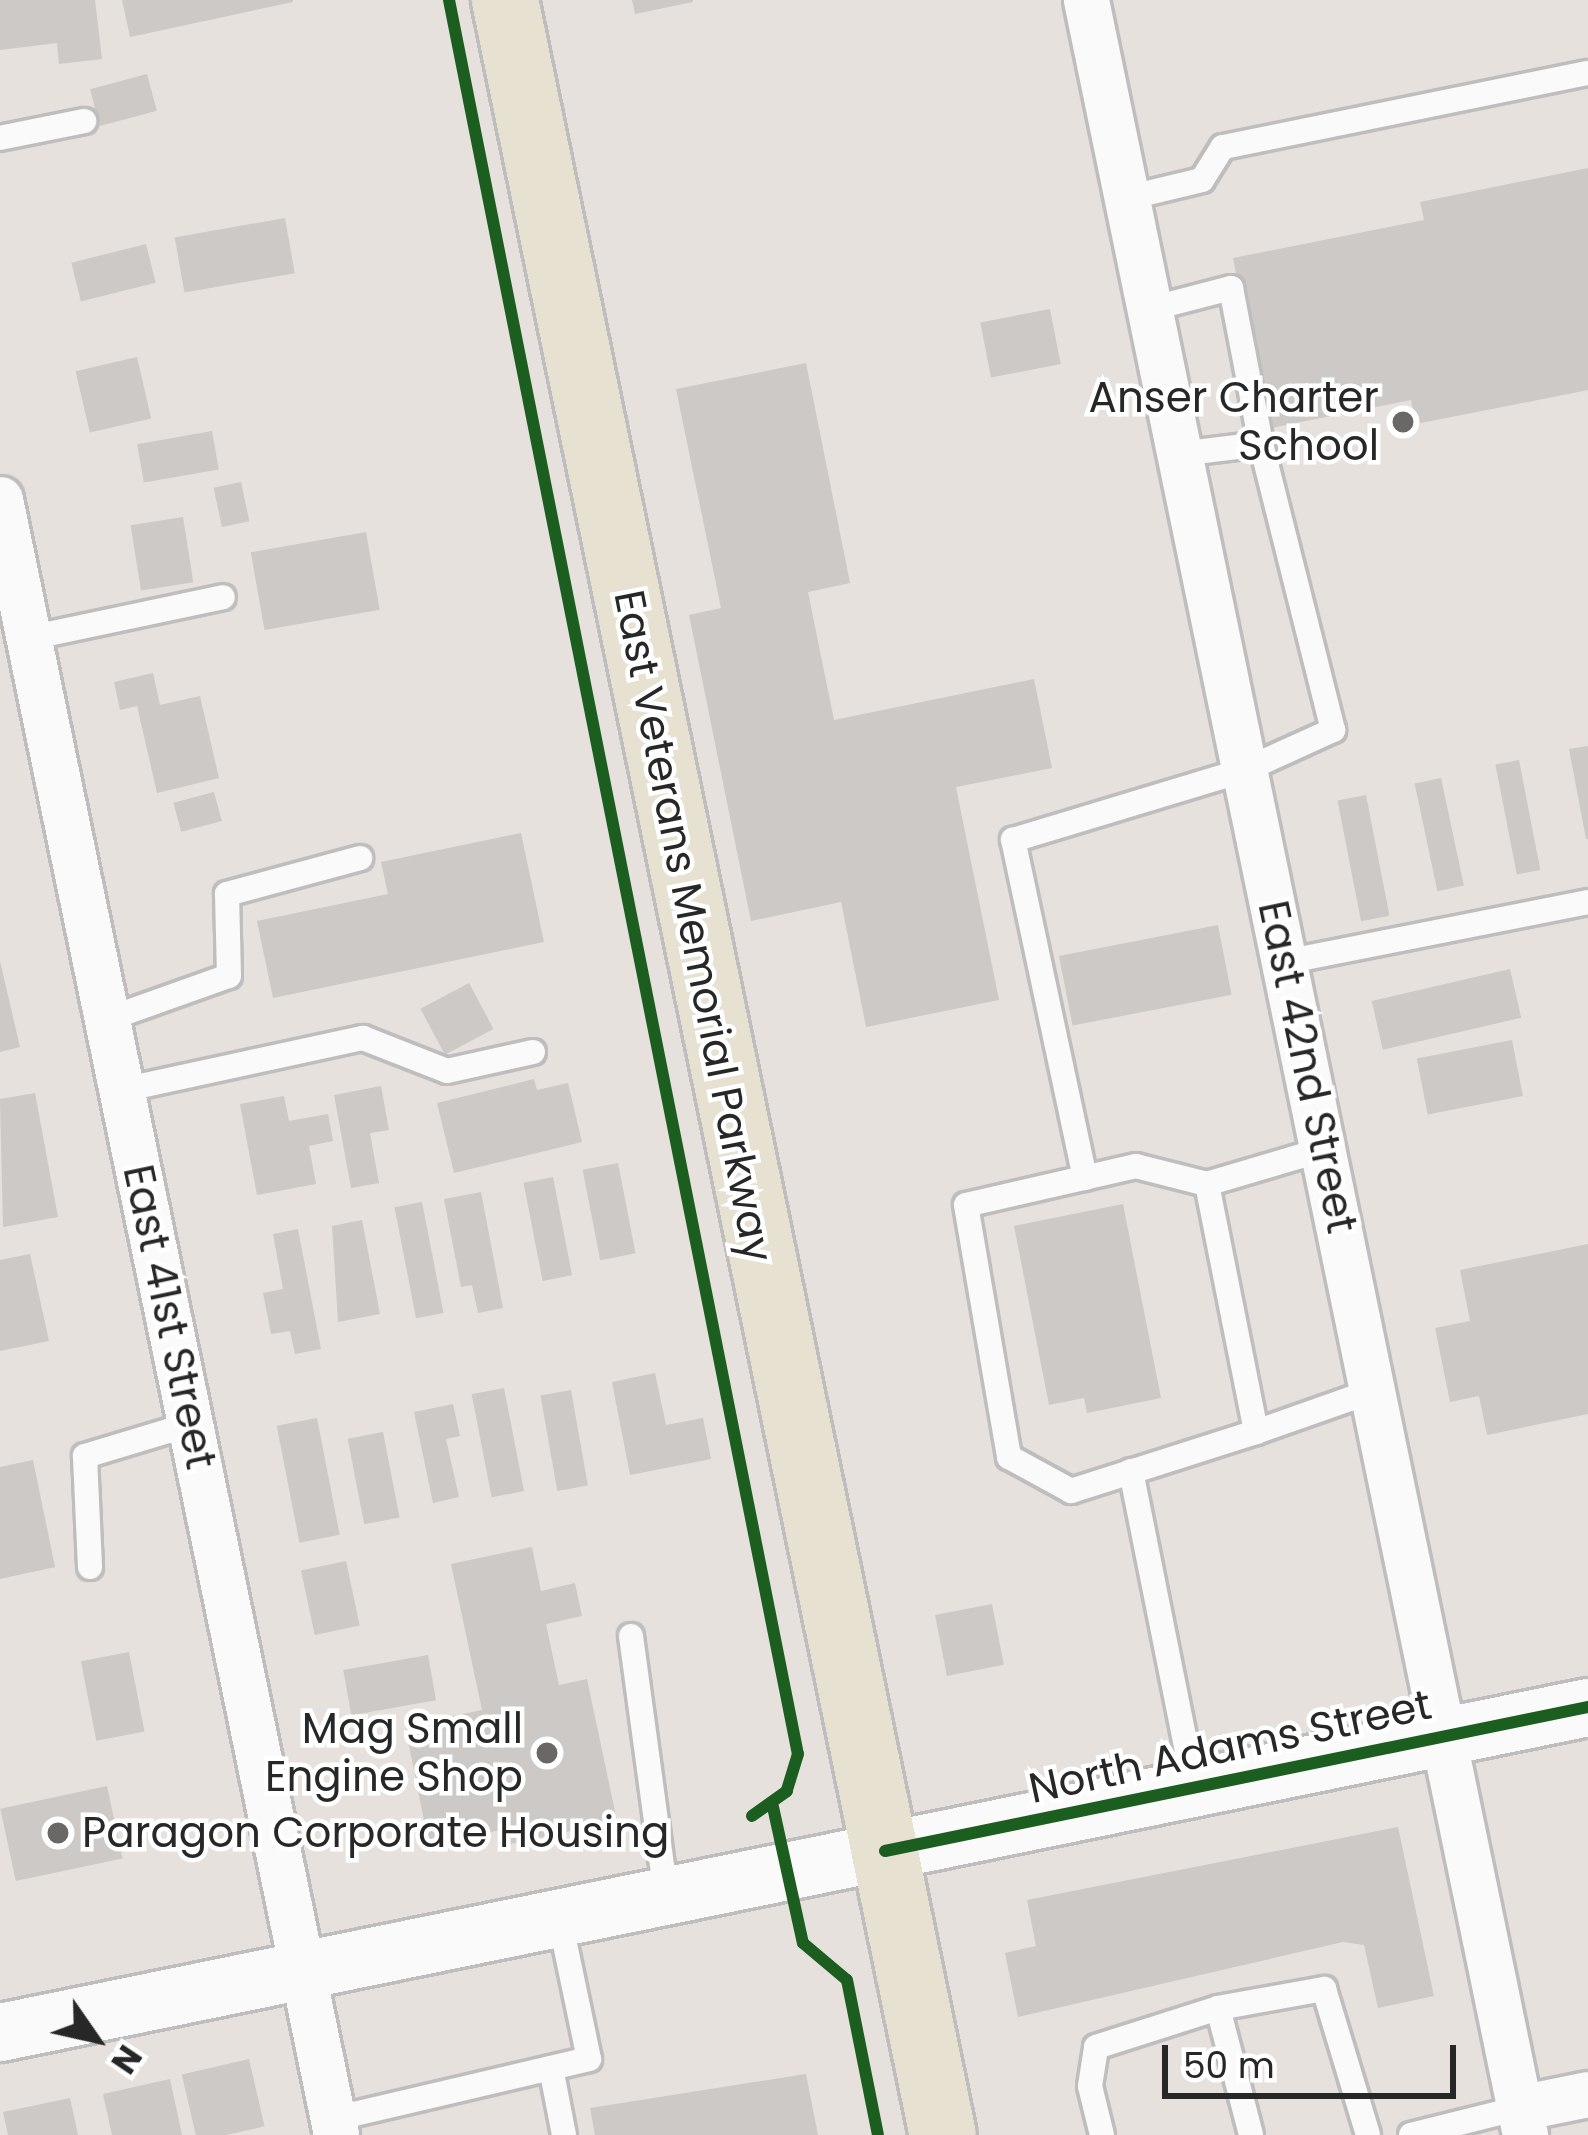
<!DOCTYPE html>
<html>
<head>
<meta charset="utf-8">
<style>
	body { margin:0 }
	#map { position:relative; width:1588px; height:2135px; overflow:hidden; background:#e6e1dc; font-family:Poppins,sans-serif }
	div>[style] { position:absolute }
	.building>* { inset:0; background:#ccc9c6; transform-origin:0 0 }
	.roads { filter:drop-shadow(3px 0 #bfbdbe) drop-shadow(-3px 0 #bfbdbe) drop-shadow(0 3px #bfbdbe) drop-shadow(0 -3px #bfbdbe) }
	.service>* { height:24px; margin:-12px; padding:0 12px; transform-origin:12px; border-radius:12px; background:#fbfafa }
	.minor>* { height:45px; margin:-22.5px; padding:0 22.5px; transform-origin:22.5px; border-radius:22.5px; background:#fbfafa }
	.tertiary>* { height:57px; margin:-28.5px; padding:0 28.5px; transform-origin:28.5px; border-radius:28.5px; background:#fbfafa }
	.primary>* { height:66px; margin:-33px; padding:0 33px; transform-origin:33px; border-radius:33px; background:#e6e1d1 }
	.cycleway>* { height:12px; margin:-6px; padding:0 6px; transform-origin:6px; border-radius:6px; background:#1b5e20 }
	.dots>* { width:33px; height:33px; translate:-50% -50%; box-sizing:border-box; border:6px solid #fff; border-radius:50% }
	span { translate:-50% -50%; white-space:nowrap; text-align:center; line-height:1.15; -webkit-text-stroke:9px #fff; paint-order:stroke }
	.poi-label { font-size:42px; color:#272727 }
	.right { translate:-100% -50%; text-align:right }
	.left { translate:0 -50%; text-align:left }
	.street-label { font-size:42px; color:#272727 }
	.north { position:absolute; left:36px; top:1979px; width:120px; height:120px; -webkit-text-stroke:9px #fff; paint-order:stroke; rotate:124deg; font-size:33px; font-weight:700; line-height:48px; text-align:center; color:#272727 }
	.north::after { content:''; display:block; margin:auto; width:42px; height:54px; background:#272727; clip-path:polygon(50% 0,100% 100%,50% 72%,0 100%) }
	.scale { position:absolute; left:1162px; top:2045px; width:294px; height:54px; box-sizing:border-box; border:6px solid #272727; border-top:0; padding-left:15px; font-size:36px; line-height:42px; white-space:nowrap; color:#272727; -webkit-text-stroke:9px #fff; paint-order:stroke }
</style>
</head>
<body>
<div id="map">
	<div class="building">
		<i style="clip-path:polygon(0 0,95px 0,102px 59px,59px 64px,57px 43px,0 50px)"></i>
		<i style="clip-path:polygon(122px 0,293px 0,293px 2px,130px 37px)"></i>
		<i style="clip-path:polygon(632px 0,693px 0,693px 2px,635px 14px)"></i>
		<i style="left:147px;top:74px;width:38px;height:59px;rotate:75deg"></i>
		<i style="clip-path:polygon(1588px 168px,1588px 390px,1416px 424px,1411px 400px,1266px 429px,1233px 258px,1424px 220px,1420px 202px)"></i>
		<i style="left:285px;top:218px;width:56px;height:112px;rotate:80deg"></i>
		<i style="left:146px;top:244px;width:40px;height:77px;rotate:76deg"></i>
		<i style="left:1050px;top:309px;width:56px;height:71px;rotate:79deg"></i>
		<i style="left:137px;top:357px;width:63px;height:63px;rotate:77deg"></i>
		<i style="clip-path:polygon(806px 363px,850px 583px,808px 592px,834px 720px,1034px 679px,1052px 768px,956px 787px,999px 1000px,866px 1027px,841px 902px,751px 921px,689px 615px,721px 608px,676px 389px)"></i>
		<i style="left:212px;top:431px;width:39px;height:76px;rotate:80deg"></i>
		<i style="left:241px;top:482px;width:40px;height:28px;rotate:78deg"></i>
		<i style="left:183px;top:517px;width:66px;height:53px;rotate:81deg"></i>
		<i style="left:366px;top:532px;width:79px;height:117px;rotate:80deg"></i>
		<i style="clip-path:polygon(153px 673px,160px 705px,200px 696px,219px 778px,157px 793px,137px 706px,120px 710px,114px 682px)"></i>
		<i style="clip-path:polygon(1588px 746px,1588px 839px,1586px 839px,1569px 749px)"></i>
		<i style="left:1519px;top:760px;width:112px;height:24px;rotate:79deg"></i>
		<i style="left:1441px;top:778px;width:110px;height:27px;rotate:78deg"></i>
		<i style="left:214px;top:792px;width:30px;height:42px;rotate:75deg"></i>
		<i style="left:1366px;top:795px;width:123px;height:29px;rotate:79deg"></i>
		<i style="clip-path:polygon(521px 833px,544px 942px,273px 998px,257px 921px,388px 894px,381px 862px)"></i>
		<i style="left:1218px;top:925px;width:71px;height:162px;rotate:79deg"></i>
		<i style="clip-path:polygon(0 961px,20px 1047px,0 1052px)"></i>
		<i style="left:1510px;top:969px;width:50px;height:142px;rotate:77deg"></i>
		<i style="left:469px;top:983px;width:52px;height:55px;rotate:62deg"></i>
		<i style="left:1512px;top:1040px;width:57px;height:97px;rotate:79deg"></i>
		<i style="clip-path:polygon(534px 1079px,537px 1090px,568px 1083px,582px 1142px,454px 1173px,437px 1103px)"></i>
		<i style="clip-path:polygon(381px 1086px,389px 1130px,370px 1133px,379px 1183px,351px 1188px,334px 1095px)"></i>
		<i style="clip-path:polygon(35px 1093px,58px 1217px,3px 1227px,0 1099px)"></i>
		<i style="clip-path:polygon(284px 1096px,289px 1121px,328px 1114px,333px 1141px,309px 1146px,316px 1184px,257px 1195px,240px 1104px)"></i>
		<i style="left:618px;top:1163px;width:92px;height:36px;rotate:79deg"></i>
		<i style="left:553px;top:1177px;width:100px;height:30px;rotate:79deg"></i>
		<i style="clip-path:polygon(481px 1192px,503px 1308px,478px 1313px,472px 1285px,461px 1287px,444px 1199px)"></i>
		<i style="left:422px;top:1202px;width:113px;height:28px;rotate:79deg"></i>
		<i style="clip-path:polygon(1123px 1204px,1161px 1398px,1087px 1413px,1084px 1398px,1049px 1405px,1014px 1226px)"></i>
		<i style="clip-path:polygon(362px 1220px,380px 1314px,338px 1322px,332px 1226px)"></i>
		<i style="clip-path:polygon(298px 1229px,321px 1349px,295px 1354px,290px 1331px,271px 1334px,263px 1293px,283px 1289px,273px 1234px)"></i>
		<i style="clip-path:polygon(1588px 1244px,1588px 1414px,1487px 1435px,1479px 1396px,1450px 1402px,1435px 1328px,1470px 1321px,1460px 1270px)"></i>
		<i style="clip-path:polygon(30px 1254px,49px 1341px,0 1351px,0 1260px)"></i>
		<i style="clip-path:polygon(655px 1373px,666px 1425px,703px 1418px,711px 1459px,630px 1475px,612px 1382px)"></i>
		<i style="left:504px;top:1388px;width:105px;height:33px;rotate:79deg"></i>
		<i style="left:571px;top:1390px;width:97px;height:31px;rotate:80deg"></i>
		<i style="clip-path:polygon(453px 1404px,460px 1436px,446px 1439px,459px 1497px,433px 1503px,414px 1412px)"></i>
		<i style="left:317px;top:1418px;width:119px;height:41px;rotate:79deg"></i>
		<i style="left:383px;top:1432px;width:87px;height:36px;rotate:79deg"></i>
		<i style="clip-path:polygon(33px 1460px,55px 1567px,0 1579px,0 1467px)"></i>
		<i style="clip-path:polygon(532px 1547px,541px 1591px,575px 1583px,582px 1616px,546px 1624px,559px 1685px,587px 1679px,617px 1821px,510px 1844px,502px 1808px,505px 1829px,429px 1845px,405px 1726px,482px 1710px,451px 1564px)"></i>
		<i style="left:346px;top:1561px;width:66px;height:46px;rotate:78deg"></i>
		<i style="left:992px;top:1604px;width:62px;height:58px;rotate:79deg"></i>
		<i style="left:129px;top:1652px;width:81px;height:49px;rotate:79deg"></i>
		<i style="left:428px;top:1655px;width:46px;height:86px;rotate:80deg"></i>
		<i style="left:107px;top:1786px;width:74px;height:109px;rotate:78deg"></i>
		<i style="clip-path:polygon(1398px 1827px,1434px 1996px,1378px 2008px,1364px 1945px,1343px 1942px,1018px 2017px,1005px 1953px,1036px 1946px,1027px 1900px)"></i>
		<i style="left:249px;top:2059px;width:69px;height:69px;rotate:77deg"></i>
		<i style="clip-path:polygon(806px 2074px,818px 2135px,595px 2135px,590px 2108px)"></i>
		<i style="clip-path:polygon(170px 2079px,182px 2135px,112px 2135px,103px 2094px)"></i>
		<i style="clip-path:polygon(70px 2098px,78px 2135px,8px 2135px,3px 2112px)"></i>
	</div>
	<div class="roads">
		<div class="service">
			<i style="left:0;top:138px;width:86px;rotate:-11.4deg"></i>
			<i style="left:1127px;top:198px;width:77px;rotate:-13.5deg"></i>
			<i style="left:1202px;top:180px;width:39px;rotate:-58deg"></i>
			<i style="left:1223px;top:147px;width:372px;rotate:-11.5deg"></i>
			<i style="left:1150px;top:309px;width:84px;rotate:-14.5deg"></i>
			<i style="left:1231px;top:288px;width:159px;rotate:79.1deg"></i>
			<i style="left:1261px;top:444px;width:82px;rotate:173deg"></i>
			<i style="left:29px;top:638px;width:198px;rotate:-11.9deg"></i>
			<i style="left:1285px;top:962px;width:309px;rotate:-11.2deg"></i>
			<i style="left:108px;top:1019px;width:128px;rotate:-19.6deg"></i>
			<i style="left:229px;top:976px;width:82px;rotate:-91.4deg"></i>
			<i style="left:227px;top:894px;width:138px;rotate:-15.1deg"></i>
			<i style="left:122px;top:1090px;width:247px;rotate:-12.2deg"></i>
			<i style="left:363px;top:1038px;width:90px;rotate:21.4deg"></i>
			<i style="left:447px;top:1071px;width:88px;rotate:-12.5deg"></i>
			<i style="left:1325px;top:1149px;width:123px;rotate:163.5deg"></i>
			<i style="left:1207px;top:1184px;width:253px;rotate:78.8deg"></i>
			<i style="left:1256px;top:1432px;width:126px;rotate:-19.4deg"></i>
			<i style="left:1085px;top:1178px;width:346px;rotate:-102deg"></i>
			<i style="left:1013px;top:840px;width:242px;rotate:-16.8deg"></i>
			<i style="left:1245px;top:770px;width:97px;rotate:-24.4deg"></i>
			<i style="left:1333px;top:730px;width:295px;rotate:-104.1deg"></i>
			<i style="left:1207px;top:1184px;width:73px;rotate:-165.8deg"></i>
			<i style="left:1136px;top:1166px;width:174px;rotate:167.1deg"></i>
			<i style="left:966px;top:1205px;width:256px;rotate:80.3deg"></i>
			<i style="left:1009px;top:1457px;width:71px;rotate:28.7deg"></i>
			<i style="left:1071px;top:1491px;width:194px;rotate:-17.7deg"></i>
			<i style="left:1131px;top:1471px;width:322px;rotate:78.7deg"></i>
			<i style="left:90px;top:1567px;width:111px;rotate:-92.6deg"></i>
			<i style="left:85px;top:1456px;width:111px;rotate:-16.8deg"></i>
			<i style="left:631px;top:1636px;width:261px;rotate:82.3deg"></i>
			<i style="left:1218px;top:2008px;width:108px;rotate:-10.2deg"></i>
			<i style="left:1324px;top:1989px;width:152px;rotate:73.2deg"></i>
			<i style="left:551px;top:2068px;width:68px;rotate:79deg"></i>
			<i style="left:333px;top:2119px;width:263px;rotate:-13.2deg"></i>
			<i style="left:589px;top:2059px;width:146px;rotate:-101.8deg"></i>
			<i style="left:1102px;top:2135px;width:50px;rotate:-103.8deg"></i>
			<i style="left:1090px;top:2086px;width:39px;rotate:-81deg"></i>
			<i style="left:1096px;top:2047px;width:128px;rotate:-17.7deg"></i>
			<i style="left:1218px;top:2008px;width:131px;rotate:75.4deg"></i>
			<i style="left:1411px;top:2135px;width:111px;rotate:-14deg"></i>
		</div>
		<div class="minor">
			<i style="left:1086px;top:0;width:2180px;rotate:78.38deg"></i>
			<i style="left:0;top:499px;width:1670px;rotate:78.39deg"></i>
			<i style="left:1519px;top:2108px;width:70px;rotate:-11.5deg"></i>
		</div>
		<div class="tertiary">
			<i style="left:0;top:2032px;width:1621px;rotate:-11.57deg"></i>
		</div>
		<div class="primary">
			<i style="left:505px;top:0;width:2179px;rotate:78.41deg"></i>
		</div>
	</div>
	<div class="cycleway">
		<i style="left:449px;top:0;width:1788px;rotate:78.75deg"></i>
		<i style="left:798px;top:1754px;width:39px;rotate:107deg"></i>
		<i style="left:787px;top:1791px;width:43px;rotate:144.5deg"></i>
		<i style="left:773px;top:1807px;width:139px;rotate:77.6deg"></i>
		<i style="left:803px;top:1943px;width:57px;rotate:40.1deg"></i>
		<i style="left:847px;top:1980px;width:158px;rotate:78.7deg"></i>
		<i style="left:885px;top:1851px;width:718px;rotate:-11.58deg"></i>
	</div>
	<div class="dots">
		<i style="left:1403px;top:422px;background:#6a6866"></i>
		<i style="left:547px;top:1753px;background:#6a6866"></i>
		<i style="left:58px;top:1833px;background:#6a6866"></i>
	</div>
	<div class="poi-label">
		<span class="right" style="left:1379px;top:422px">Anser Charter<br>School</span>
		<span class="right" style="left:523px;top:1753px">Mag Small<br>Engine Shop</span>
		<span class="left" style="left:82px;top:1833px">Paragon Corporate Housing</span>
	</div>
	<div class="street-label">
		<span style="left:693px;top:926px;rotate:79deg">East Veterans Memorial Parkway</span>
		<span style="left:1307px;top:1067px;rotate:78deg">East 42nd Street</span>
		<span style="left:169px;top:1317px;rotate:78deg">East 41st Street</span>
		<span style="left:1230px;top:1747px;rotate:-12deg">North Adams Street</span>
	</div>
	<div class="north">N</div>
	<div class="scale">50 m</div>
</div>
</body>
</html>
